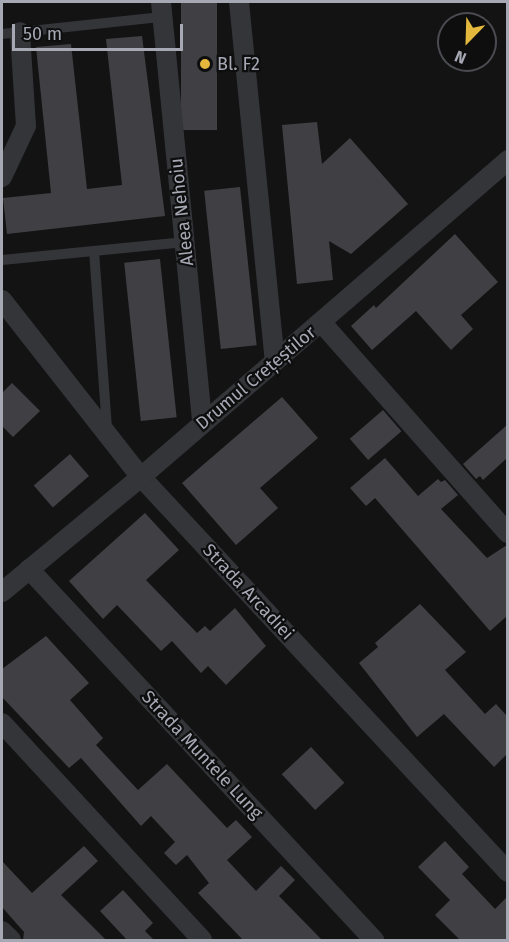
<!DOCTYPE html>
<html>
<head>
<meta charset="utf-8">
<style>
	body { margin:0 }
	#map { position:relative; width:509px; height:942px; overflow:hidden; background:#131314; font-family:"Fira Sans",sans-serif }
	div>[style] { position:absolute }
	.building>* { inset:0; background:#404044; transform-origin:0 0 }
	.service>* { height:10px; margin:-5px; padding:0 5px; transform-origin:5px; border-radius:5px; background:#343539 }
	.minor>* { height:20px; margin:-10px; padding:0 10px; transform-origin:10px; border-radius:10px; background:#343539 }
	.dots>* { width:16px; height:16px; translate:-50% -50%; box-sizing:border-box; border:3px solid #0e0e0f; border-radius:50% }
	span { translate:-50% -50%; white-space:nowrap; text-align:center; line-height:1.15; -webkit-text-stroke:4.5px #0e0e0f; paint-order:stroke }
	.poi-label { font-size:18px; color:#a6a9b4 }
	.left { translate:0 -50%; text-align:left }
	.street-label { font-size:18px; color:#a6a9b4 }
	.frame { position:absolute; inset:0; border:3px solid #a6a9b4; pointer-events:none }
	.north { position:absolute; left:437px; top:12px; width:60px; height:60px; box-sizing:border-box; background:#0e0e0f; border:2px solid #4b4c51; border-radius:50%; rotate:203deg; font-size:16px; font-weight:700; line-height:24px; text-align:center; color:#a6a9b4 }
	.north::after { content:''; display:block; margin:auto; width:21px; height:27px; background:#e3b83c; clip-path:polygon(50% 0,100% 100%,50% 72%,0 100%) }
	.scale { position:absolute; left:12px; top:24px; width:171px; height:27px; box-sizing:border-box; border:3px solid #a6a9b4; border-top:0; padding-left:8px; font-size:18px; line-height:21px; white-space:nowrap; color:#a6a9b4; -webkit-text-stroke:4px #0e0e0f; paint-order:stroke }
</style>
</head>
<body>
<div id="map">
	<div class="building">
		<i style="left:181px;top:2px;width:36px;height:128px"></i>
		<i style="clip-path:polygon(142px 36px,165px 216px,7px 234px,3px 198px,51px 193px,36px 47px,71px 44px,87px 189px,122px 185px,106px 39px)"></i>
		<i style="clip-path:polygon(317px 122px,322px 164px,350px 138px,408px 204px,351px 254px,329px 241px,333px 280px,297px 284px,282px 125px)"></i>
		<i style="left:240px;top:187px;width:159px;height:36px;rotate:84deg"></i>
		<i style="clip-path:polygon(455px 234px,498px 282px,461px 315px,473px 329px,451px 350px,416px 311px,372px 350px,351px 326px,374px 305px,376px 308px)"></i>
		<i style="left:160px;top:259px;width:159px;height:36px;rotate:84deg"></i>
		<i style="clip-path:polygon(12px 383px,40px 411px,13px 437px,2px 426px,2px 393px)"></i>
		<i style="clip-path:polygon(282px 397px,318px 438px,260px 488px,278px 508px,236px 545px,182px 483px)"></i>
		<i style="left:383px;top:410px;width:28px;height:44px;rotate:49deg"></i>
		<i style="clip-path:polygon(507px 425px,507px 458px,483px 480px,480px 476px,476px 479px,463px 464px)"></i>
		<i style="left:70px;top:454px;width:29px;height:48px;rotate:49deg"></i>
		<i style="clip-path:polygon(385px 458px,418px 496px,438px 479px,441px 482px,445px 480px,458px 495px,441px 509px,487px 558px,507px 545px,507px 616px,490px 631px,375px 498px,366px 506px,350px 488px)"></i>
		<i style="clip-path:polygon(145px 513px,179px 550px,146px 580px,197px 633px,205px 626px,210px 631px,235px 608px,266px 646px,226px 685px,208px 666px,201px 673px,172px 641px,161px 651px,117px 605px,103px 619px,69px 581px)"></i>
		<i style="clip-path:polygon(420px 604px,466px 652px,445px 670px,485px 714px,496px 704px,507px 716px,507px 754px,494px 767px,444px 714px,417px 737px,359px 663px,378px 647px,375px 643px)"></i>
		<i style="clip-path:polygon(46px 636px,89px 683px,70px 700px,103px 738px,96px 745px,138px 790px,167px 764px,227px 828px,236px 820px,252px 837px,227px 860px,256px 891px,281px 866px,295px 880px,279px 896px,322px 940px,243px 940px,198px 893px,209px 883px,187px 855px,176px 865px,164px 853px,175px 842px,151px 816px,141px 826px,81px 758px,69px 768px,2px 697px,2px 669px)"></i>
		<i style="left:311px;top:747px;width:49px;height:40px;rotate:47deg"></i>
		<i style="clip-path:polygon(445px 841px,469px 867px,462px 874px,495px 909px,507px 897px,507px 940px,460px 940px,435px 915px,450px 900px,418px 867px)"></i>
		<i style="clip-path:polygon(84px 846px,98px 861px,61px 895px,106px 940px,23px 940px,24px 932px,2px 907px,2px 861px,32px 893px)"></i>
		<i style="clip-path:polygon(123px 890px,153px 923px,145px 931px,154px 940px,127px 940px,100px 911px)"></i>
	</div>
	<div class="service">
		<i style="left:2px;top:34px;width:161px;rotate:-6.1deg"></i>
		<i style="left:94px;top:251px;width:179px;rotate:85.8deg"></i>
		<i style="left:2px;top:260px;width:184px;rotate:-5.6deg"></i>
	</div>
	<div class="minor">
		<i style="left:161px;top:2px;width:423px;rotate:84.4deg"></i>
		<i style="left:239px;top:2px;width:361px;rotate:84.3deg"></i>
		<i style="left:2px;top:177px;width:56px;rotate:-64.8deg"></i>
		<i style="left:26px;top:126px;width:94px;rotate:-93.7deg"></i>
		<i style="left:2px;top:300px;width:225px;rotate:51.9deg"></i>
		<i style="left:141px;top:477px;width:539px;rotate:47.1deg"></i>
		<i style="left:321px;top:322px;width:282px;rotate:48.5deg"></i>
		<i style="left:29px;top:569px;width:507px;rotate:47.08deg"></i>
		<i style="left:2px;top:592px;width:180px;rotate:-39.6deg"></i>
		<i style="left:141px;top:477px;width:485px;rotate:-40.8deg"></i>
		<i style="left:2px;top:723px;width:295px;rotate:47.3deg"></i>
		<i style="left:2px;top:931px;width:13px;rotate:45deg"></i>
	</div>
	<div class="dots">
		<i style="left:205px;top:64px;background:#e3b83c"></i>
	</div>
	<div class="poi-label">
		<span class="left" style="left:217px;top:64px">Bl. F2</span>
	</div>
	<div class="street-label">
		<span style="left:182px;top:212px;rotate:-96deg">Aleea Nehoiu</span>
		<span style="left:256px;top:378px;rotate:-40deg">Drumul Crețeștilor</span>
		<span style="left:248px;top:592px;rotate:47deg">Strada Arcadiei</span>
		<span style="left:202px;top:755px;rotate:47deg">Strada Muntele Lung</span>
	</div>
	<div class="frame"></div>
	<div class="north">N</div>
	<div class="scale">50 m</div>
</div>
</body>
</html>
